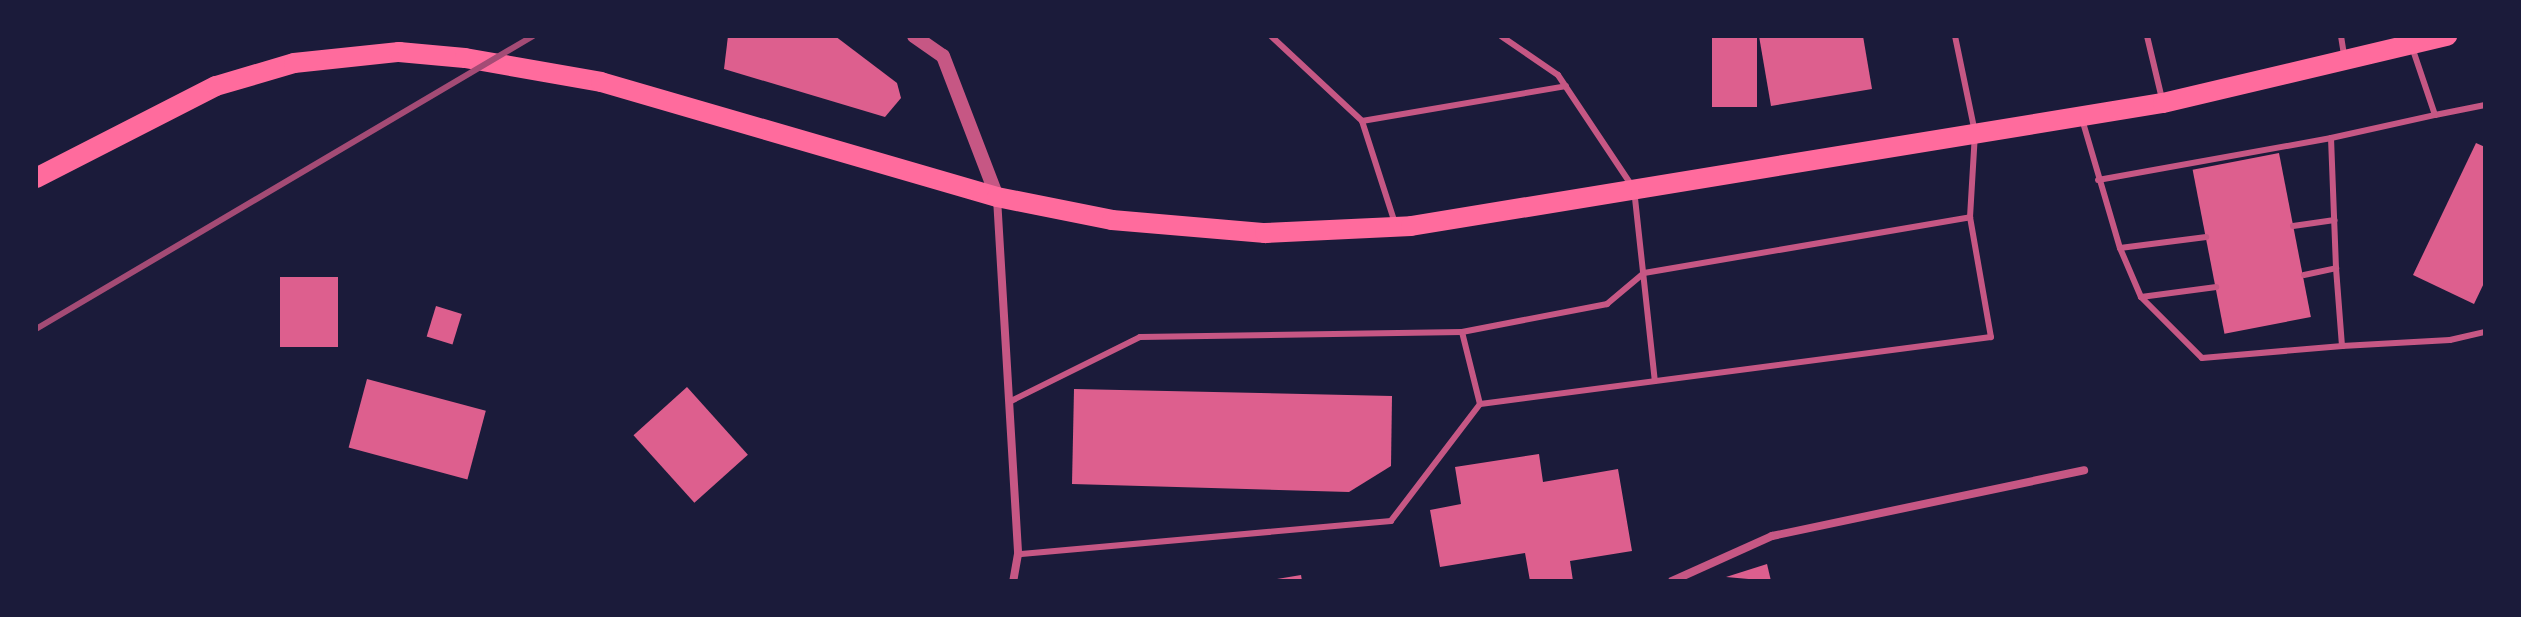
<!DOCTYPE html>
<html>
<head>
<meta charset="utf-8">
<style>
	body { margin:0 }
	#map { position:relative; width:2521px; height:617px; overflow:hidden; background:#1b1b3a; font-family:"PT Sans Narrow",sans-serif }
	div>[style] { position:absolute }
	.building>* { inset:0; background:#dd5f8e; transform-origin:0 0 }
	.service>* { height:6px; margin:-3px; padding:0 3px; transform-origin:3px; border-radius:3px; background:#c65784 }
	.minor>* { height:8px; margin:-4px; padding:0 4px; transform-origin:4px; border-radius:4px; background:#c65784 }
	.tertiary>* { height:14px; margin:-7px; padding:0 7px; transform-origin:7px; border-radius:7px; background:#c65784 }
	.primary>* { height:20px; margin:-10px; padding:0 10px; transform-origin:10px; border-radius:10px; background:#ff6b9d }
	.rail>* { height:6px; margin:-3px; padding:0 3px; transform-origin:3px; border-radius:3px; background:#a44b75 }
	span { translate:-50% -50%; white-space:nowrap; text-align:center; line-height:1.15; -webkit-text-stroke:6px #1b1b3a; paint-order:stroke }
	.frame { position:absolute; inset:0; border:38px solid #1b1b3a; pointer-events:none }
</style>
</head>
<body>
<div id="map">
	<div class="building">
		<i style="clip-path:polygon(728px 36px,835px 36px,897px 83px,901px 98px,885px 117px,724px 69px)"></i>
		<i style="left:1712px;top:36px;width:45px;height:71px"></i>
		<i style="clip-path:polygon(1759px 36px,1863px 36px,1872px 89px,1771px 106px)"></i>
		<i style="clip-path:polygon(2476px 143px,2485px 147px,2485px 281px,2474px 304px,2413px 275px)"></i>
		<i style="left:2279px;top:153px;width:167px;height:88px;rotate:79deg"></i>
		<i style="left:280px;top:277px;width:58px;height:70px"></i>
		<i style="left:436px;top:306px;width:27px;height:32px;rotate:17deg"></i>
		<i style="left:367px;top:379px;width:123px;height:71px;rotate:15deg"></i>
		<i style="left:687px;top:387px;width:91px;height:72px;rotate:48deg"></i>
		<i style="clip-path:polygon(1074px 389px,1392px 396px,1391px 466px,1349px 492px,1072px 484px)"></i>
		<i style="clip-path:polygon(1539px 454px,1543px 482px,1618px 469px,1632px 551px,1570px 561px,1573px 581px,1530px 581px,1525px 553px,1440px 567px,1430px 510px,1461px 504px,1455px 467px)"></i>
		<i style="clip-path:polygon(1767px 564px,1771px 581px,1726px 577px)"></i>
		<i style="clip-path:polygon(1301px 575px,1302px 581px,1277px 581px,1277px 579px)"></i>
	</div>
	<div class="service">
		<i style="left:1271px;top:36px;width:125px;rotate:43deg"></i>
		<i style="left:1362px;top:121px;width:107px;rotate:72.1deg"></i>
		<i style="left:1501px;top:36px;width:69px;rotate:34.4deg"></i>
		<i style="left:1558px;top:75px;width:137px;rotate:56.3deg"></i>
		<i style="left:1634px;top:189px;width:193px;rotate:83.8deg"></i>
		<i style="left:1955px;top:36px;width:99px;rotate:78.3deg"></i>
		<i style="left:1975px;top:133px;width:84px;rotate:93.4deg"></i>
		<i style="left:2147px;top:36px;width:65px;rotate:76.6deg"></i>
		<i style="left:2341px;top:36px;width:20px;rotate:81deg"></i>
		<i style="left:2435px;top:115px;width:51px;rotate:-11.3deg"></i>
		<i style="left:2082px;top:119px;width:134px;rotate:73.6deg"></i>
		<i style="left:2120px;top:248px;width:53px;rotate:66.8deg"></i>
		<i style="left:2141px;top:297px;width:76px;rotate:-7.6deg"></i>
		<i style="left:1362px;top:121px;width:207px;rotate:-9.7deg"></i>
		<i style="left:2098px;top:180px;width:237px;rotate:-10.2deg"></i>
		<i style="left:2293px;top:226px;width:42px;rotate:-8.1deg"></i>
		<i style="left:2120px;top:248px;width:87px;rotate:-7.3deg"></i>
		<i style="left:2304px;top:275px;width:33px;rotate:-12deg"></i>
		<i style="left:2336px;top:268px;width:130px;rotate:-92.2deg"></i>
		<i style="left:2331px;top:138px;width:107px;rotate:-12.5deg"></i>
		<i style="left:2435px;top:115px;width:72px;rotate:-108.7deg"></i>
		<i style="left:2141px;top:297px;width:86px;rotate:45deg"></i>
		<i style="left:2202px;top:358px;width:141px;rotate:-4.9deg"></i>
		<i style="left:2342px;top:346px;width:78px;rotate:-94.4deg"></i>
		<i style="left:1462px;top:332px;width:74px;rotate:76deg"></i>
		<i style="left:2342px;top:346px;width:108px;rotate:-3.2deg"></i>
		<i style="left:2450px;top:340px;width:36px;rotate:-13deg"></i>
		<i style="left:1009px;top:402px;width:146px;rotate:-26.4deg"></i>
		<i style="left:1140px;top:337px;width:322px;rotate:-0.9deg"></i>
		<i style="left:1462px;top:332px;width:148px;rotate:-10.9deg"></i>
		<i style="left:1607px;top:304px;width:48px;rotate:-40deg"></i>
		<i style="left:1644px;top:273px;width:331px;rotate:-9.7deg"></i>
		<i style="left:1970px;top:217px;width:122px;rotate:80.1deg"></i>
		<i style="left:1991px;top:337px;width:515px;rotate:172.53deg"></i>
		<i style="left:1480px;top:404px;width:147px;rotate:127.3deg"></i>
		<i style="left:1391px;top:521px;width:374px;rotate:174.9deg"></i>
	</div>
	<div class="minor">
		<i style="left:997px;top:198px;width:357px;rotate:86.6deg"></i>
		<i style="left:1018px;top:554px;width:27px;rotate:100deg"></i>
		<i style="left:1672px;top:581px;width:110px;rotate:-24.2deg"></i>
		<i style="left:1772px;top:536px;width:319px;rotate:-11.9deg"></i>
	</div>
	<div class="tertiary">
		<i style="left:914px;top:36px;width:35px;rotate:35deg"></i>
		<i style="left:943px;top:56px;width:151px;rotate:69deg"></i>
	</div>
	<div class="primary">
		<i style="left:36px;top:178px;width:202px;rotate:-27.1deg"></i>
		<i style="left:216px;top:86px;width:81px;rotate:-16.4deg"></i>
		<i style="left:294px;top:63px;width:106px;rotate:-6deg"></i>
		<i style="left:399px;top:52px;width:66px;rotate:5.2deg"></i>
		<i style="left:465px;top:58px;width:138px;rotate:10deg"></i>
		<i style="left:601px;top:82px;width:412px;rotate:16.2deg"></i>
		<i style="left:997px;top:197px;width:117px;rotate:11.3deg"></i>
		<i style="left:1112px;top:220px;width:154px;rotate:4.9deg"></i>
		<i style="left:1265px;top:233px;width:146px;rotate:-2.7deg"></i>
		<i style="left:1411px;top:226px;width:762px;rotate:-9.29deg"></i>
		<i style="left:2163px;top:103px;width:292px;rotate:-13.3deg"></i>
	</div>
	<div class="rail">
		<i style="left:36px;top:329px;width:577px;rotate:-30.52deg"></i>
	</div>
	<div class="frame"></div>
</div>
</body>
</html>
